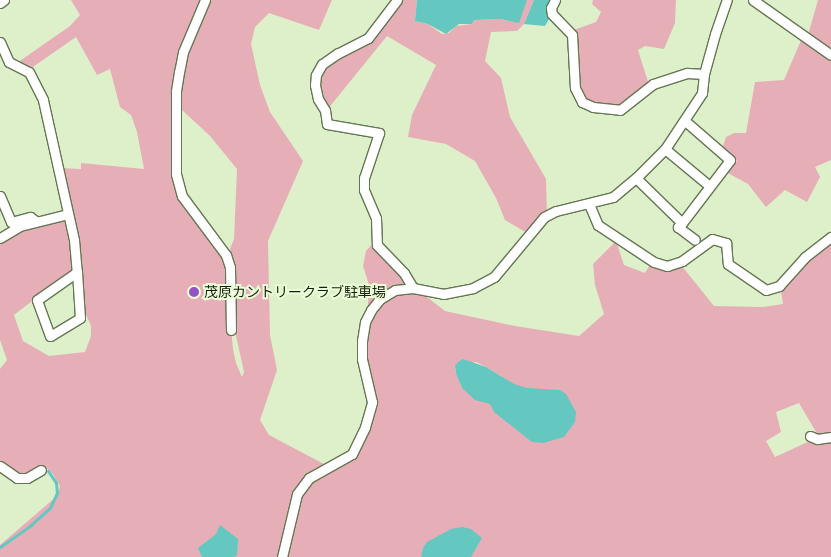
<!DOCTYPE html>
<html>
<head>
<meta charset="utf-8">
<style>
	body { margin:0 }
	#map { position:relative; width:831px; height:557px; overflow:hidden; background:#ddf0ca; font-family:"Public Sans","Noto Sans JP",sans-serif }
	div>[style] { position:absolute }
	.green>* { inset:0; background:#e6afb7 }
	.water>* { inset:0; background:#64c7c0 }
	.stream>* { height:2.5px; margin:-1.25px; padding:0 1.25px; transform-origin:1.25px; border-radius:1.25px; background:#64c7c0 }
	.roads { filter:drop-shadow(1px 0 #657653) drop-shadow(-1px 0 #657653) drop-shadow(0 1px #657653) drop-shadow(0 -1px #657653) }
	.minor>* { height:9px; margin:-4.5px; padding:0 4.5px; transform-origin:4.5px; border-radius:4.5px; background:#fff }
	.dots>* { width:14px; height:14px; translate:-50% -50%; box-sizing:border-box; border:2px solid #eafdd7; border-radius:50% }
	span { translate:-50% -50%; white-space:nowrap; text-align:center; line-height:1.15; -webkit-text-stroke:4px #eafdd7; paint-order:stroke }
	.poi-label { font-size:14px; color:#181e10 }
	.left { translate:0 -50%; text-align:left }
</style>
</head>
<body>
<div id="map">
	<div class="green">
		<i style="clip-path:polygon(evenodd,71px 0,332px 0,319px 30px,269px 13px,255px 27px,251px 44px,260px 85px,270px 112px,303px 161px,268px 241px,270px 335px,277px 370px,260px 420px,269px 435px,324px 464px,354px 458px,378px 406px,365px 359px,369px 285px,363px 266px,366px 251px,373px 243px,409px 283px,445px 311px,515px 326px,579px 336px,604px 314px,595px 285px,593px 264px,616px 241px,624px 265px,645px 273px,651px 263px,681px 265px,714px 306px,763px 307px,783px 304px,781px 291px,784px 285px,806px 259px,831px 240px,831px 435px,819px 437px,799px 403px,776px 412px,781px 432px,766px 441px,775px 457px,812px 440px,831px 439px,831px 557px,0 557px,0 545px,57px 496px,60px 486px,53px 474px,46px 467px,17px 477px,0 464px,0 369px,7px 360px,0 340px,0 241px,13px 232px,40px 223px,65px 220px,73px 261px,71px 271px,14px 315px,23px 341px,49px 356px,85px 352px,91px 336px,91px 326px,82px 305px,82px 261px,60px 168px,81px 169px,81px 163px,144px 169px,137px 132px,131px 115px,120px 107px,110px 69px,97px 75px,76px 37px,30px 69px,17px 63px,70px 26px,80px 15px,71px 0,182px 110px,210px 136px,237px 169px,234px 239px,230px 249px,236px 270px,235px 331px,244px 372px,242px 377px,236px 363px,233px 349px,225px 265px,219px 252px,182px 204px,173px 182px,172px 171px,182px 110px,71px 0,476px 362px,486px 367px,503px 377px,462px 388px,456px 374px,455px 367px,476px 362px)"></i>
		<i style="clip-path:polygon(400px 0,417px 0,415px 21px,428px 24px,442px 34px,449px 33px,456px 26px,472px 24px,474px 20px,500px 19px,515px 22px,527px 0,534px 0,524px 24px,517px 31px,491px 32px,485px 61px,501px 78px,510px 117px,546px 179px,547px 214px,527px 233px,505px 220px,496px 198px,475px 161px,446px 144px,408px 137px,412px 115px,436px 65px,387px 36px,327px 110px,319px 97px,317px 79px,325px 64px,368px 40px)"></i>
		<i style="clip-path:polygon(593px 0,676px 0,675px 23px,664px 49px,645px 46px,638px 50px,649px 85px,623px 106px,588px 104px,578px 94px,571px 31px,596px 22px,601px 12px,592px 4px)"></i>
		<i style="clip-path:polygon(818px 0,831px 0,831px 52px,808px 35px)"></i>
		<i style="clip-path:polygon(802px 38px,831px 57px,831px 160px,815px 167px,820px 177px,807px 202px,785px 190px,766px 207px,748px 184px,726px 172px,737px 161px,722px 149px,726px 137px,734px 133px,746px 133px,755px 82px,784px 80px)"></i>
	</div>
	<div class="water">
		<i style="clip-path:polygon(417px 0,527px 0,519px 23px,500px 19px,474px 20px,472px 24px,459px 24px,446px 34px,428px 24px,415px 21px)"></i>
		<i style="clip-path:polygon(534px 0,552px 0,547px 7px,549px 19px,545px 26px,524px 24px)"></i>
		<i style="clip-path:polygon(463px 359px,486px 367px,514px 384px,527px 388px,560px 390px,566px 394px,576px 412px,575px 422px,564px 437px,543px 443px,532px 442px,494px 412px,490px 404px,475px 400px,462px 388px,456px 374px,455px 366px,458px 362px)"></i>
		<i style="clip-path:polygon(220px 525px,238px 539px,237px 555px,234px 557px,202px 557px,198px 548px,216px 534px)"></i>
		<i style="clip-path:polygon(462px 527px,471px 529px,482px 538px,471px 557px,421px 557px,423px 548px,427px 542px,451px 529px)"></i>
	</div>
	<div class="stream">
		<i style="left:0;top:547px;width:38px;rotate:-35deg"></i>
		<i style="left:31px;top:525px;width:25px;rotate:-42deg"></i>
		<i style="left:50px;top:508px;width:17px;rotate:-65deg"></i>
		<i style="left:57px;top:493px;width:10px;rotate:-96deg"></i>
		<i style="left:56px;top:483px;width:14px;rotate:-124deg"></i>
	</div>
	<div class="roads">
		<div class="minor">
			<i style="left:205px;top:0;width:56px;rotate:112.9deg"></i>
			<i style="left:183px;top:52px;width:20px;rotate:101deg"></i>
			<i style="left:179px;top:72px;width:20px;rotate:99deg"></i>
			<i style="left:176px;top:92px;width:82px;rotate:90deg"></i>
			<i style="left:176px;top:174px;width:23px;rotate:75deg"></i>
			<i style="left:182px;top:196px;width:74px;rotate:53.3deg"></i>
			<i style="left:226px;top:255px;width:13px;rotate:72deg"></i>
			<i style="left:230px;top:267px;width:63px;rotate:89.1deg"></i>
			<i style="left:397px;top:0;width:48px;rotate:127.3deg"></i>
			<i style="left:368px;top:38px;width:34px;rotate:153deg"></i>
			<i style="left:338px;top:53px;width:19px;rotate:145deg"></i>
			<i style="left:322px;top:64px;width:13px;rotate:119deg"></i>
			<i style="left:316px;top:75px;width:10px;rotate:96deg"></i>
			<i style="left:315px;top:85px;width:14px;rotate:78deg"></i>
			<i style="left:318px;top:99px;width:13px;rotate:58deg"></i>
			<i style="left:325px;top:110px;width:14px;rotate:82deg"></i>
			<i style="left:327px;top:124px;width:53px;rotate:9.8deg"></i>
			<i style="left:379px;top:133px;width:47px;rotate:108.4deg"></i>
			<i style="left:364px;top:178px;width:12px;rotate:90deg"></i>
			<i style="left:364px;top:190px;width:30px;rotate:67deg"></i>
			<i style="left:376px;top:218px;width:27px;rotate:88deg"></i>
			<i style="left:377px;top:245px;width:39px;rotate:46deg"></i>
			<i style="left:404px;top:273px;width:17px;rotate:59deg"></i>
			<i style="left:555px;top:0;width:9px;rotate:117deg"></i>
			<i style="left:551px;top:8px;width:6px;rotate:81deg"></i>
			<i style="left:552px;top:14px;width:29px;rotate:46deg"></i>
			<i style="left:572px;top:35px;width:53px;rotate:86.8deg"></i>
			<i style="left:575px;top:88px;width:16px;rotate:63deg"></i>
			<i style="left:582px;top:102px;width:12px;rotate:24deg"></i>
			<i style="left:593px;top:107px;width:27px;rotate:6deg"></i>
			<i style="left:620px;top:110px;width:42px;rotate:-38.2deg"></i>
			<i style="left:653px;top:84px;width:36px;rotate:-18deg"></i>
			<i style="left:687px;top:73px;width:17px;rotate:3deg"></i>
			<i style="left:753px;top:0;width:95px;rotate:35.2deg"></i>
			<i style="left:0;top:3px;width:5px;rotate:-37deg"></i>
			<i style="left:0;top:42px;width:22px;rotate:66deg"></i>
			<i style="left:9px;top:62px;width:22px;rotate:27deg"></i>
			<i style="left:29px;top:72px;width:31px;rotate:63deg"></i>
			<i style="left:43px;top:100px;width:143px;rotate:77.5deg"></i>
			<i style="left:74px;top:240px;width:32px;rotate:85deg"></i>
			<i style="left:77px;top:272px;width:46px;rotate:86.3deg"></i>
			<i style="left:80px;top:318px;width:35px;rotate:149deg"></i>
			<i style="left:50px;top:336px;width:38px;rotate:-110deg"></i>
			<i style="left:37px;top:300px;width:49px;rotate:-35deg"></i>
			<i style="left:665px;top:149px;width:53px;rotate:39.7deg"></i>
			<i style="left:636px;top:178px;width:64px;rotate:44.4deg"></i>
			<i style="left:682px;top:223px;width:79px;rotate:-52.7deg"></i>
			<i style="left:730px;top:160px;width:60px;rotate:-139.1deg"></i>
			<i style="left:0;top:196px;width:28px;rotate:67deg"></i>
			<i style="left:11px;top:222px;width:20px;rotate:-15deg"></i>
			<i style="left:30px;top:217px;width:7px;rotate:34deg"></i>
			<i style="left:589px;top:204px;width:23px;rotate:67deg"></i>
			<i style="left:598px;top:225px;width:67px;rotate:33.5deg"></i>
			<i style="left:654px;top:262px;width:14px;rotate:17deg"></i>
			<i style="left:667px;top:266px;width:16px;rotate:-18deg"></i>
			<i style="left:682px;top:261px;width:37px;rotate:-36deg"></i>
			<i style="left:712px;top:239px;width:15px;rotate:16deg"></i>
			<i style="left:726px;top:243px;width:21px;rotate:85deg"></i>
			<i style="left:728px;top:264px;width:46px;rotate:34.4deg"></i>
			<i style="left:766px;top:290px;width:14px;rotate:-17deg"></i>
			<i style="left:779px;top:286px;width:39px;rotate:-48deg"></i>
			<i style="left:805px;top:257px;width:33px;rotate:-38deg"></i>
			<i style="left:682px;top:223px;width:6px;rotate:135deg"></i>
			<i style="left:678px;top:227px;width:21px;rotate:37deg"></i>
			<i style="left:0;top:238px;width:23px;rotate:-31deg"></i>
			<i style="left:20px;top:226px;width:49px;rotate:-14deg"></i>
			<i style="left:810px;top:436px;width:8px;rotate:23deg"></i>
			<i style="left:817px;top:439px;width:14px;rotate:-8deg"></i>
			<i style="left:0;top:466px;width:21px;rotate:35deg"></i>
			<i style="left:17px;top:478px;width:10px"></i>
			<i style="left:27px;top:478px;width:16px;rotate:-30deg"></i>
			<i style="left:282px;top:557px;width:65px;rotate:-76.6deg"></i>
			<i style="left:297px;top:494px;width:20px;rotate:-53deg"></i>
			<i style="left:309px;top:478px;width:49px;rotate:-29.2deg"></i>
			<i style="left:352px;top:454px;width:30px;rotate:-64deg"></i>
			<i style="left:365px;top:427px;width:26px;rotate:-74deg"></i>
			<i style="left:372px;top:402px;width:44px;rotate:-103.1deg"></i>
			<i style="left:362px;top:359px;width:18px;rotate:-90deg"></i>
			<i style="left:362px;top:341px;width:19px;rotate:-81deg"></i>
			<i style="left:365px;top:322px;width:13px;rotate:-63deg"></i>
			<i style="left:371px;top:310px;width:14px;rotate:-51deg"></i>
			<i style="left:380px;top:299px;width:17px;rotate:-31deg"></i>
			<i style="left:395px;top:290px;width:18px;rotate:-6deg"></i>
			<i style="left:413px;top:288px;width:31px;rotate:11deg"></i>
			<i style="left:443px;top:294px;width:31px;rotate:-11deg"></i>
			<i style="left:473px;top:288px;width:24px;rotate:-28deg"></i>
			<i style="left:494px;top:277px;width:78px;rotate:-50.2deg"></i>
			<i style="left:544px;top:217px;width:13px;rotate:-27deg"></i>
			<i style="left:556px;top:211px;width:59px;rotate:-13.8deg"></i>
			<i style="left:613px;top:197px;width:30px;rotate:-40deg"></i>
			<i style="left:636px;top:178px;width:41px;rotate:-45deg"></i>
			<i style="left:665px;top:149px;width:67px;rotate:-56.5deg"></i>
			<i style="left:702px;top:93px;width:19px;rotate:-84deg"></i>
			<i style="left:704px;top:74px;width:41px;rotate:-74.6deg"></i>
			<i style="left:715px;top:34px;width:36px;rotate:-71deg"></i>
		</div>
	</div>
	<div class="dots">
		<i style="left:194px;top:292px;background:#9651c5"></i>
	</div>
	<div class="poi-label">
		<span class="left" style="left:204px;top:292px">茂原カントリークラブ駐車場</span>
	</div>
</div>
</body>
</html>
